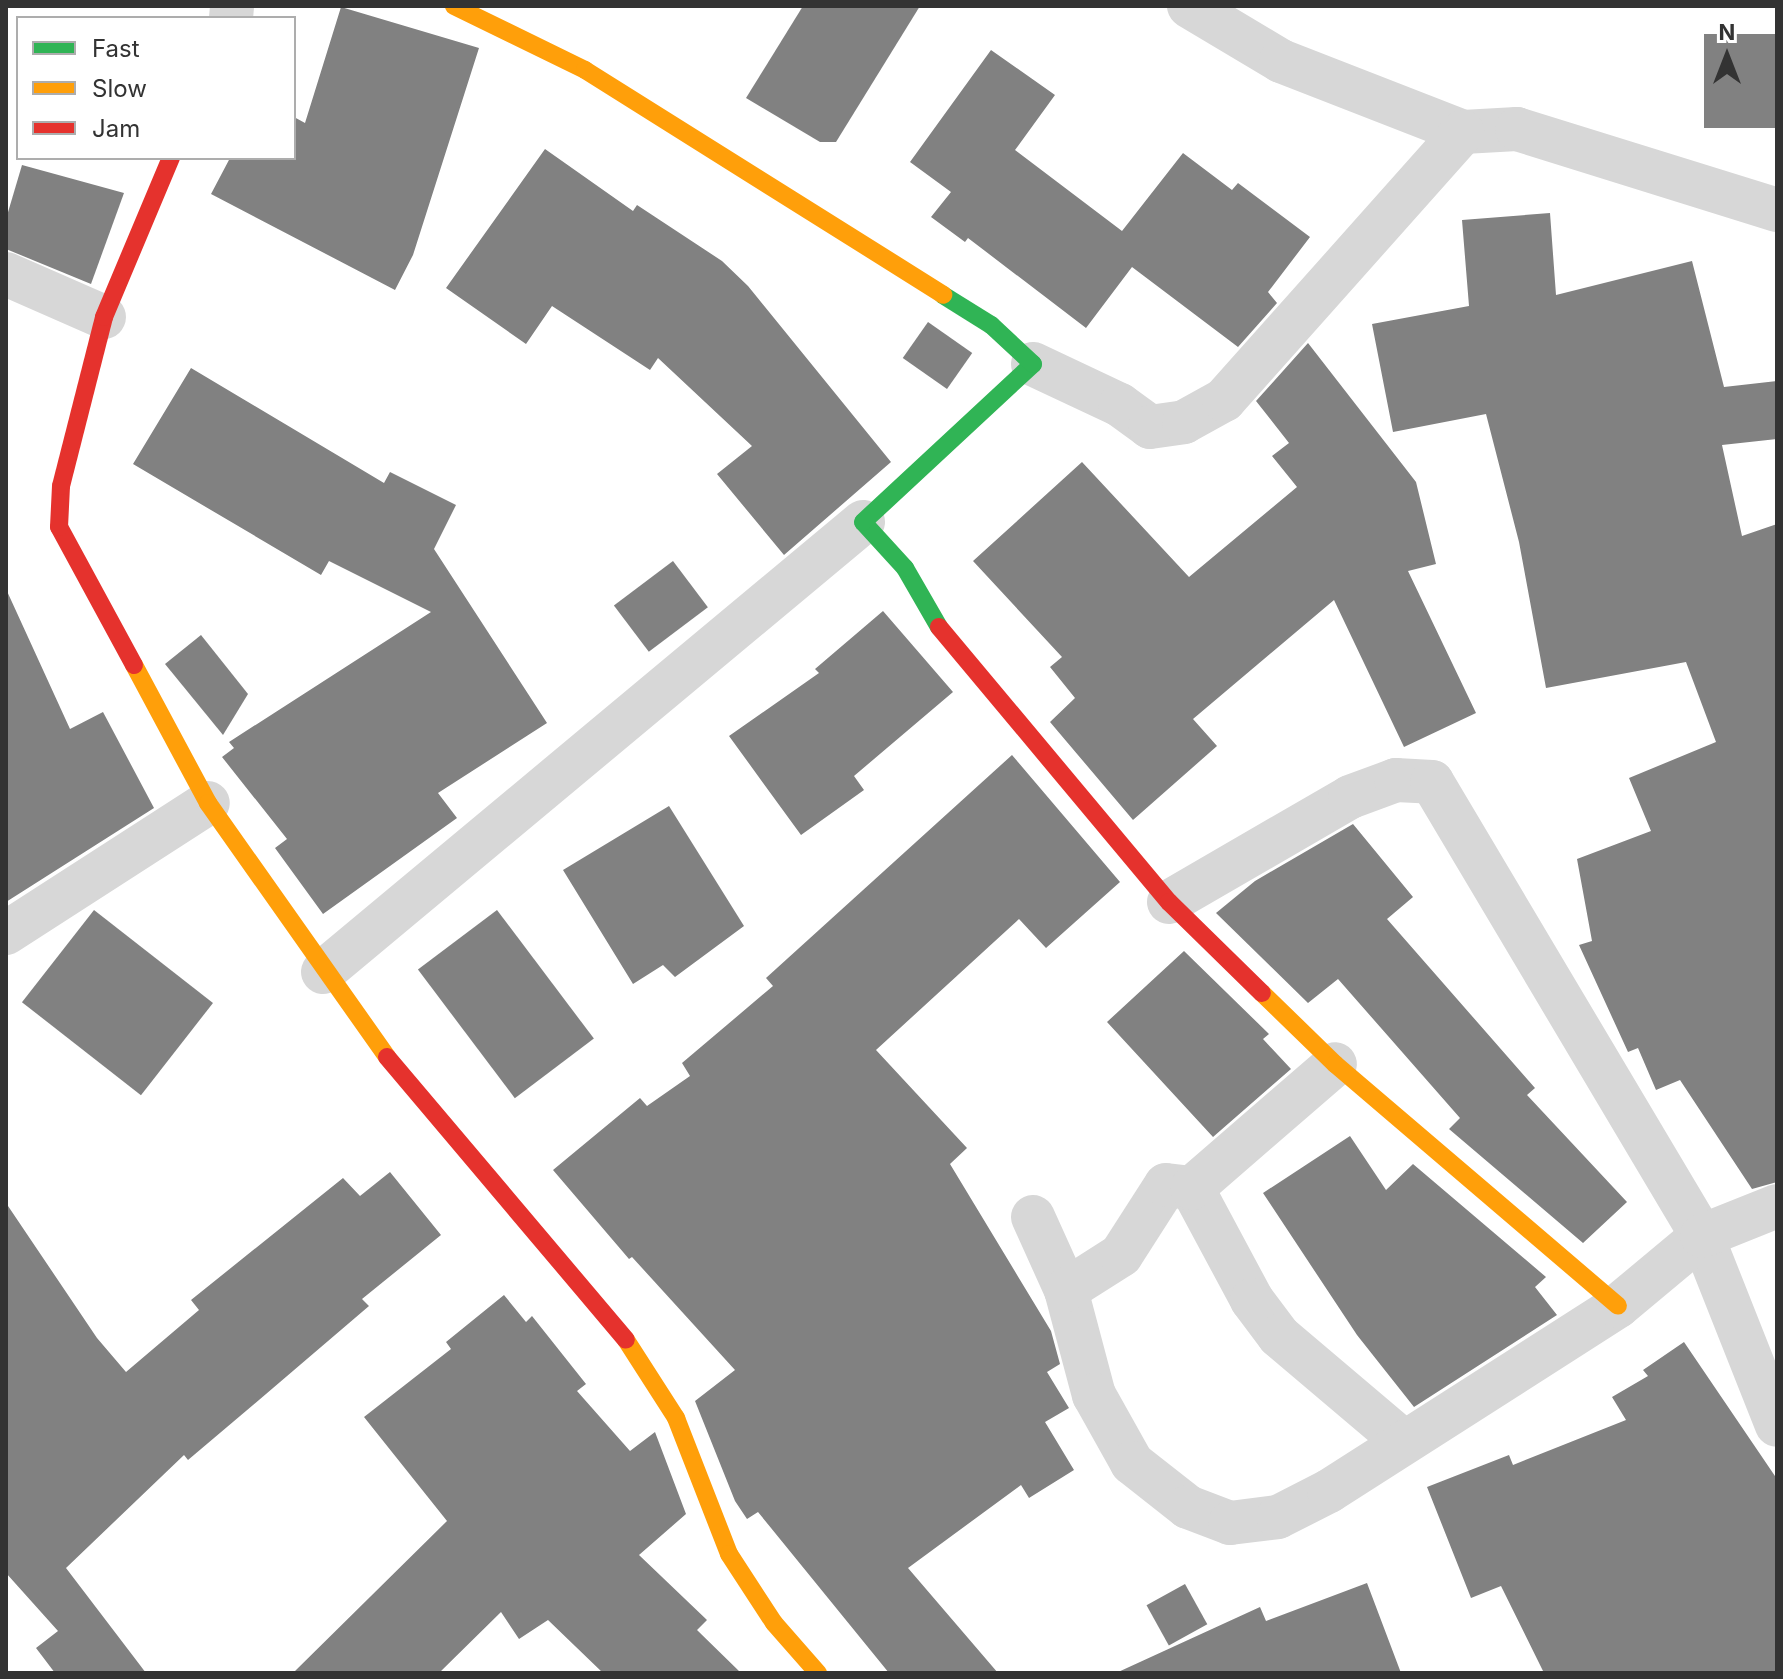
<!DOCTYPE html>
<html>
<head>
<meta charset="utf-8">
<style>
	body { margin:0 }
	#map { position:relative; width:1783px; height:1679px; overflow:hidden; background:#fff; font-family:Inter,sans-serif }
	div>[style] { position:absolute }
	.building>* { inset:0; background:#818181; transform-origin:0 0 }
	.street>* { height:44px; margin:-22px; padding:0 22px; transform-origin:22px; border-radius:22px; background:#d7d7d7 }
	.fast>* { height:18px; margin:-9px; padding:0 9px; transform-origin:9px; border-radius:9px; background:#30b455 }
	.slow>* { height:18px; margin:-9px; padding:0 9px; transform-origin:9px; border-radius:9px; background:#ff9f0a }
	.jam>* { height:18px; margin:-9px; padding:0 9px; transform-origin:9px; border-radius:9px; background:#e5322d }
	span { translate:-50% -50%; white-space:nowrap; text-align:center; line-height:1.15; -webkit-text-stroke:8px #fff; paint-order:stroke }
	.frame { position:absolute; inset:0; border:8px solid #333; pointer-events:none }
	.legend { position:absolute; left:16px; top:16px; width:280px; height:144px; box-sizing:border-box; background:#fff; border:2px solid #adadad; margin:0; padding:10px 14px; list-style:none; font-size:24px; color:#333 }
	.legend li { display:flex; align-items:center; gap:16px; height:40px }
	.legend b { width:40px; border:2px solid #adadad }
	.north { position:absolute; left:1687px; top:16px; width:80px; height:80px; -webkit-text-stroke:6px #fff; paint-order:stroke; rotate:0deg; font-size:22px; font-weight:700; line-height:32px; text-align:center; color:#333 }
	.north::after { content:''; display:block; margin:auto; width:28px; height:36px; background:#333; clip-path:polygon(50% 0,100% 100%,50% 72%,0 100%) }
</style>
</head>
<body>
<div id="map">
	<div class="building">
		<i style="clip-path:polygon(803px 6px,920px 6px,836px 142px,820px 142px,746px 98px)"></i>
		<i style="clip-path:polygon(341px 7px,479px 48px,413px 255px,395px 290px,211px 194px,230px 158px,294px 158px,294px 117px,305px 123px)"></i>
		<i style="left:1777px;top:34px;width:94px;height:73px;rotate:90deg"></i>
		<i style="clip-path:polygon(991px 50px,1055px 95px,1015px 150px,1122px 231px,1183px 153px,1232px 190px,1238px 183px,1310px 237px,1268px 292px,1277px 303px,1238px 347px,1132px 267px,1086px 328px,968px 238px,965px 242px,931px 217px,951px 192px,910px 162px)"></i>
		<i style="clip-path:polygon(545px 149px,633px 211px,637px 205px,722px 261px,748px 286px,891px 462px,784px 555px,717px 474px,752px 446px,658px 358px,650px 370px,552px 306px,526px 344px,446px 288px)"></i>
		<i style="clip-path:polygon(22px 165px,124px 193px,91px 284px,6px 249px,6px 219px)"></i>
		<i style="clip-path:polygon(1550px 213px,1556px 295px,1692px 261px,1724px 387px,1777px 381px,1777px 439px,1722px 445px,1742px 536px,1777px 524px,1777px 1182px,1752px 1189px,1680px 1080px,1656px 1090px,1638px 1048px,1628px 1052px,1579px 945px,1592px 941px,1577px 859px,1651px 831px,1629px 778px,1716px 742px,1686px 662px,1546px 688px,1519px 542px,1486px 414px,1393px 432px,1372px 324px,1469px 306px,1462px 220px)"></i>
		<i style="left:928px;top:322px;width:54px;height:44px;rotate:35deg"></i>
		<i style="clip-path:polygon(1308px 343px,1416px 482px,1436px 564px,1408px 571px,1476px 713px,1404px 747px,1334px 600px,1193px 719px,1217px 746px,1133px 820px,1050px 722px,1075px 698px,1050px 667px,1062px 657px,973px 561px,1082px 462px,1189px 577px,1297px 487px,1272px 456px,1289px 443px,1256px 401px)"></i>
		<i style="clip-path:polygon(191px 368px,384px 483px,390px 472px,456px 505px,434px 549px,547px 723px,438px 793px,457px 818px,323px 914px,275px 848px,287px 839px,222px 757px,234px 748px,229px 742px,431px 612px,329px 561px,321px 575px,133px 464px)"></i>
		<i style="left:673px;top:561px;width:58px;height:74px;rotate:53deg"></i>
		<i style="clip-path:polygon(6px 589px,70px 729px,103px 712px,154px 808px,6px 902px)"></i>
		<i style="clip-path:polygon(883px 611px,953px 692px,854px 776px,864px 790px,801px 835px,729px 736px,819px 673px,815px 669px)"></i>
		<i style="clip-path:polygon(201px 635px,248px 694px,223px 735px,165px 664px)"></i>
		<i style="clip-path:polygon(1012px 755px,1120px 882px,1046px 948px,1019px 919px,876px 1050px,967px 1148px,950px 1164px,1051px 1331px,1060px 1364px,1047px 1372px,1069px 1408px,1045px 1422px,1074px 1470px,1029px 1498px,1021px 1485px,908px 1568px,998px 1673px,889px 1673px,758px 1512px,747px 1519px,735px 1501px,695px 1401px,735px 1370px,632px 1257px,629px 1259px,553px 1170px,640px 1098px,647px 1106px,690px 1076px,682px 1063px,773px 986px,766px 978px)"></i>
		<i style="clip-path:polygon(669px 806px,744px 926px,675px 977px,663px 965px,633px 984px,563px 870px)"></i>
		<i style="clip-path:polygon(1353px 824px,1413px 897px,1387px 919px,1535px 1088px,1527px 1095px,1627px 1202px,1583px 1243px,1449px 1129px,1460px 1118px,1338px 979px,1308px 1003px,1216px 913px,1255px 881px)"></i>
		<i style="left:94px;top:910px;width:151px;height:117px;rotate:38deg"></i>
		<i style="left:497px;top:910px;width:161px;height:99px;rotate:53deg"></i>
		<i style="clip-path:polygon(1184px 951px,1269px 1034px,1263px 1039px,1291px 1069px,1213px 1137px,1107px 1022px)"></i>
		<i style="clip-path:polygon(1350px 1136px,1386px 1190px,1413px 1164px,1546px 1277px,1535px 1287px,1557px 1315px,1414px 1407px,1357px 1335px,1263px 1193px)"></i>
		<i style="clip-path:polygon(390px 1172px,441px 1235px,362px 1299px,369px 1306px,266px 1394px,188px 1460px,184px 1455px,66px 1568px,146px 1673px,55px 1673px,36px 1648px,58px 1631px,6px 1573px,6px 1203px,97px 1338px,126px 1372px,199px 1310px,191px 1300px,343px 1178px,360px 1196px)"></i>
		<i style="clip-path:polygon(504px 1295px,526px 1322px,532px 1316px,586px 1384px,577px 1391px,630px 1451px,655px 1432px,686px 1514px,639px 1555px,707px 1620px,697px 1630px,741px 1673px,603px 1673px,548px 1620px,519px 1639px,501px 1612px,439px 1673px,293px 1673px,447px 1521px,364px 1417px,451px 1349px,446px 1342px)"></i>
		<i style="clip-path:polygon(1684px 1342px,1777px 1479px,1777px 1673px,1544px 1673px,1501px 1586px,1471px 1598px,1427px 1487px,1509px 1455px,1513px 1465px,1626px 1420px,1612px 1397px,1648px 1376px,1643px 1370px)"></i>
		<i style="clip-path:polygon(1367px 1583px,1401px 1673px,1116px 1673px,1260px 1607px,1266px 1621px)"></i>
		<i style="left:1185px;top:1584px;width:46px;height:44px;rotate:61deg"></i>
	</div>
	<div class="street">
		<i style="left:1189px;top:6px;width:107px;rotate:30.9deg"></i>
		<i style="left:1281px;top:61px;width:195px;rotate:21.3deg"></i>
		<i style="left:1463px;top:132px;width:54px;rotate:-3.2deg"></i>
		<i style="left:1517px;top:129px;width:272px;rotate:17.3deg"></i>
		<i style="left:231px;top:18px;width:12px;rotate:-85deg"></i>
		<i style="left:6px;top:274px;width:107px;rotate:23.7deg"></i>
		<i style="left:1033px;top:364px;width:96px;rotate:25.2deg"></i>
		<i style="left:1120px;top:405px;width:37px;rotate:36deg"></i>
		<i style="left:1150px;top:427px;width:34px;rotate:-8deg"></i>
		<i style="left:1184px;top:422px;width:46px;rotate:-28.8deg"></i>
		<i style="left:1224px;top:400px;width:359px;rotate:-48.3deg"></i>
		<i style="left:1169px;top:902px;width:209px;rotate:-30.1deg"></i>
		<i style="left:1350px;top:797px;width:49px;rotate:-20.3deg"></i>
		<i style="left:1396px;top:780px;width:36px;rotate:3deg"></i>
		<i style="left:1432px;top:782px;width:528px;rotate:59.26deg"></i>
		<i style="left:1702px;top:1236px;width:203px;rotate:68.4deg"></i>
		<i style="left:6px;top:933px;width:240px;rotate:-32.8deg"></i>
		<i style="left:323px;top:972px;width:703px;rotate:-39.81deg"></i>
		<i style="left:1192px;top:1188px;width:127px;rotate:61.8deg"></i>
		<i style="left:1252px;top:1300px;width:45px;rotate:53.1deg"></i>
		<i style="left:1279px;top:1336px;width:164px;rotate:40.3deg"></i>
		<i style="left:1033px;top:1217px;width:80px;rotate:65.7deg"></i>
		<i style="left:1066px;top:1290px;width:109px;rotate:75.1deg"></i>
		<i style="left:1094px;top:1395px;width:78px;rotate:60.8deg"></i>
		<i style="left:1132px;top:1463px;width:71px;rotate:38.2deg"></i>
		<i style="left:1188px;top:1507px;width:45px;rotate:20.9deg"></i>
		<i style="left:1230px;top:1523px;width:48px;rotate:-7.1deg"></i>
		<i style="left:1278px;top:1517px;width:57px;rotate:-27deg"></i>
		<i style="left:1329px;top:1491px;width:343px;rotate:-32.6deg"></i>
		<i style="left:1618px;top:1306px;width:109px;rotate:-39.8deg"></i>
		<i style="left:1702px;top:1236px;width:81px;rotate:-21.8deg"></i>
		<i style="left:1066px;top:1290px;width:65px;rotate:-32.5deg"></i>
		<i style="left:1121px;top:1255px;width:83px;rotate:-57.3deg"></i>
		<i style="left:1166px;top:1185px;width:26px;rotate:7deg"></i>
		<i style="left:1192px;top:1188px;width:189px;rotate:-40.9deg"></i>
	</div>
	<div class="fast">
		<i style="left:939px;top:627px;width:68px;rotate:-120deg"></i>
		<i style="left:905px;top:568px;width:62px;rotate:-132.4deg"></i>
		<i style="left:863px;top:522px;width:232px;rotate:-42.9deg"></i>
		<i style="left:1033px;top:364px;width:57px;rotate:-137.1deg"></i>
		<i style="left:991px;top:325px;width:57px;rotate:-148deg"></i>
	</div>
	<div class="slow">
		<i style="left:454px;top:6px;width:146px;rotate:26deg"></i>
		<i style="left:585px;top:70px;width:423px;rotate:32.1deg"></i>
		<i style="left:134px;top:665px;width:157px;rotate:61.8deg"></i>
		<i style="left:208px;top:803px;width:311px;rotate:54.8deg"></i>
		<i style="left:1262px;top:993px;width:102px;rotate:44.2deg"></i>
		<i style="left:1335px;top:1064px;width:372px;rotate:40.5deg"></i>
		<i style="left:626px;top:1340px;width:93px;rotate:57.3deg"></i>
		<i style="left:676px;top:1418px;width:146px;rotate:68.7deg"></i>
		<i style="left:729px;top:1554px;width:82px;rotate:56.9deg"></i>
		<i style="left:774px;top:1623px;width:67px;rotate:48.7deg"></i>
	</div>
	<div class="jam">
		<i style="left:939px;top:627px;width:359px;rotate:50.1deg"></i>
		<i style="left:1169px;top:902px;width:130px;rotate:44.4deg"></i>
		<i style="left:134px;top:665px;width:157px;rotate:-118.5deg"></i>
		<i style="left:59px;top:527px;width:41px;rotate:-87.2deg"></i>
		<i style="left:61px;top:486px;width:174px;rotate:-75.7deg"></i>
		<i style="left:104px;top:317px;width:173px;rotate:-67.2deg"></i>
		<i style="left:387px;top:1057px;width:370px;rotate:49.8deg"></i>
	</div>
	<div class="frame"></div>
	<ul class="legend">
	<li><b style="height:10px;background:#30b455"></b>Fast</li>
	<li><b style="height:10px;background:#ff9f0a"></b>Slow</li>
	<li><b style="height:10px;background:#e5322d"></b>Jam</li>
	</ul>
	<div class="north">N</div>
</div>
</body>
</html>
